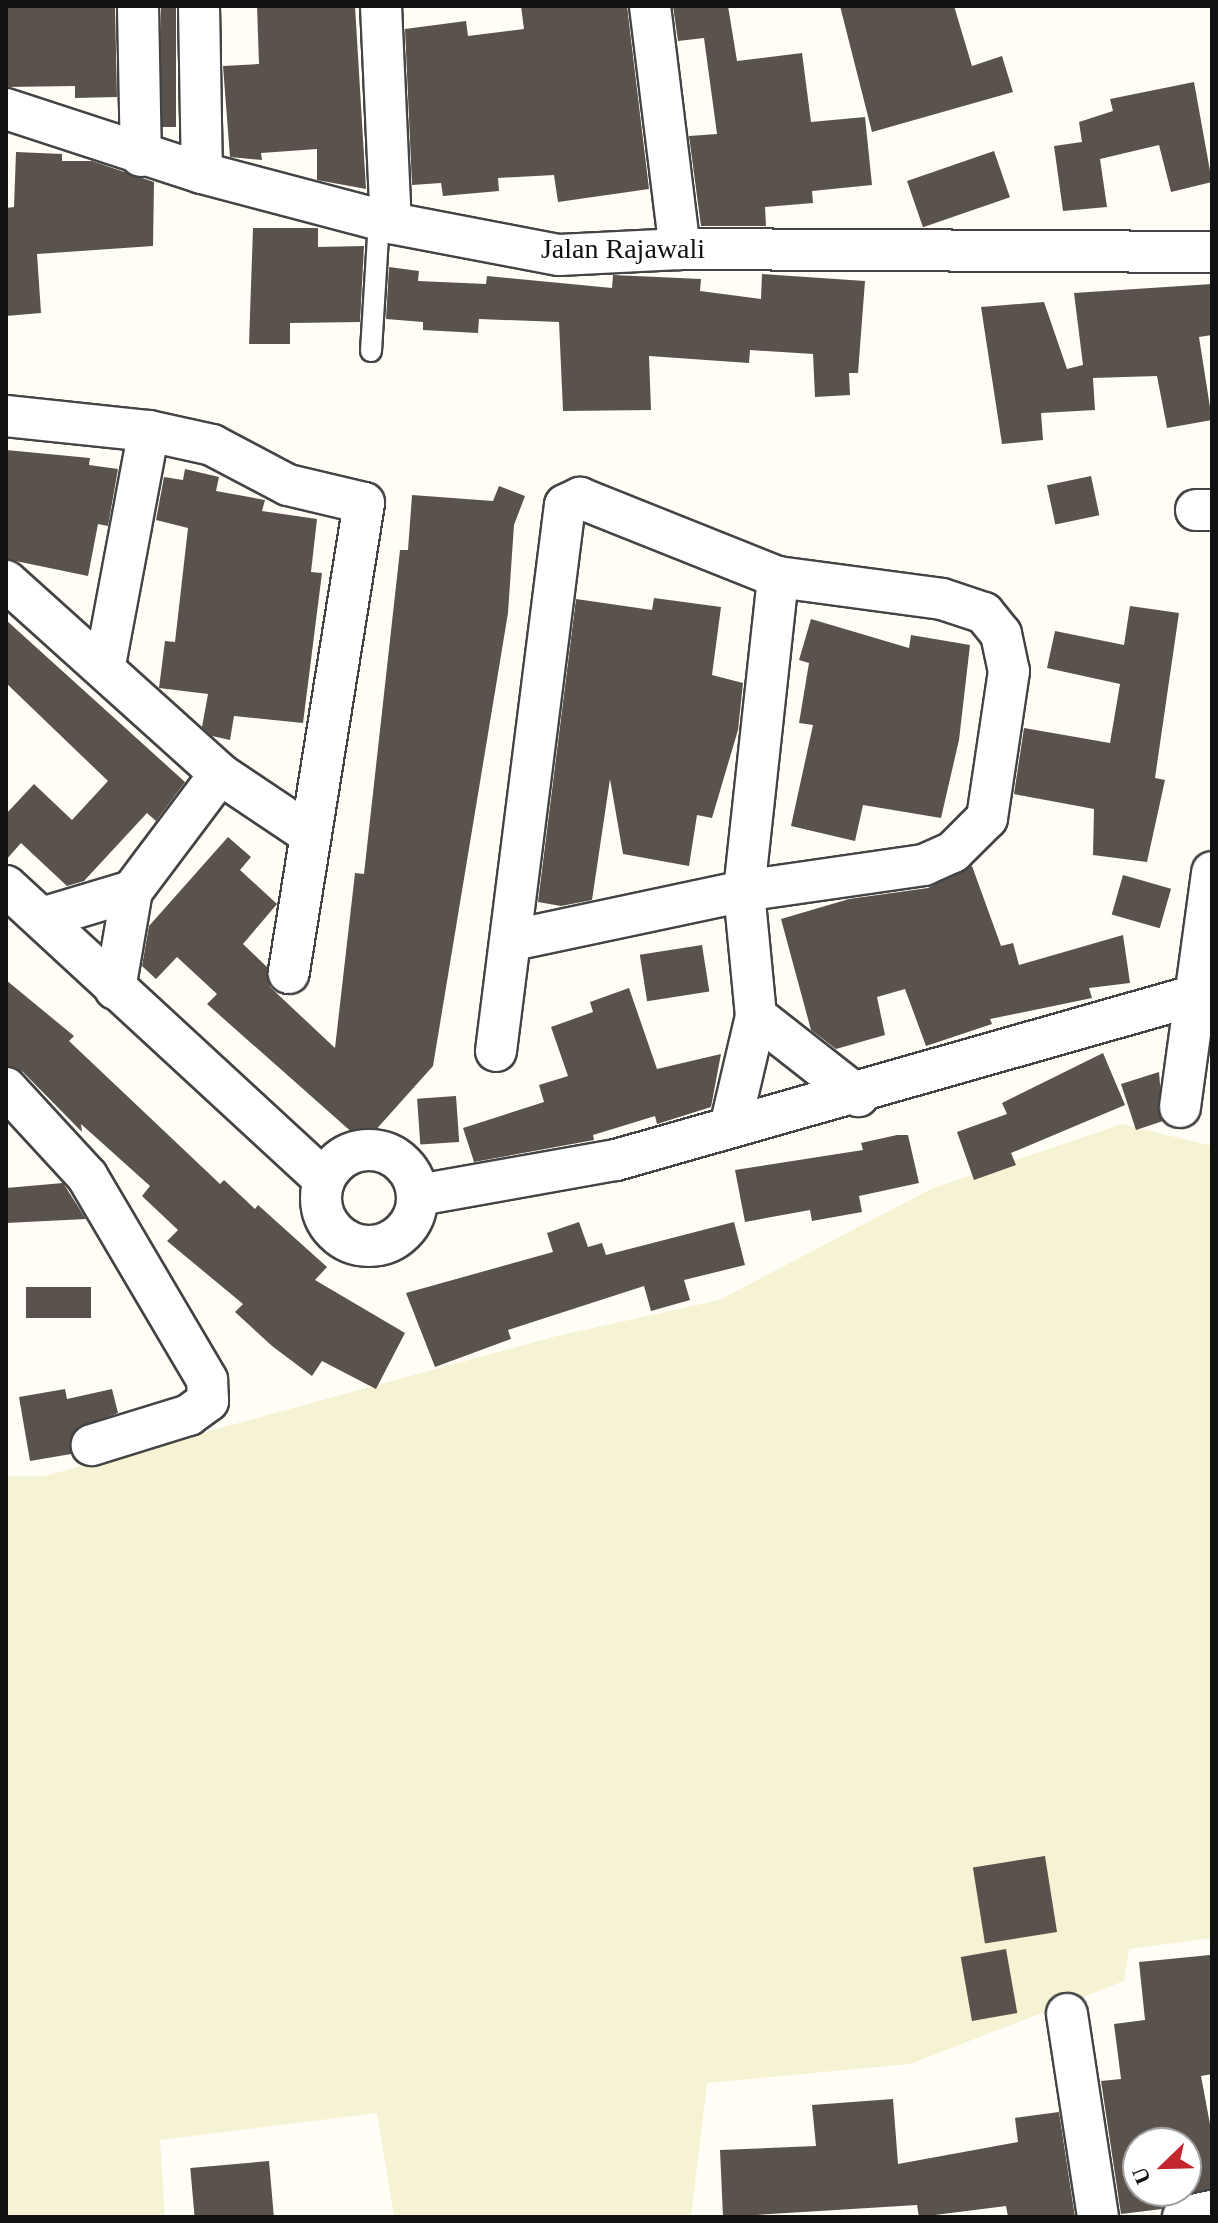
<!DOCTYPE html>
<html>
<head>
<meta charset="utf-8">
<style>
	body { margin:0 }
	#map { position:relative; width:1218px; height:2223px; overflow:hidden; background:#fffdf5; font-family:Georgia,serif }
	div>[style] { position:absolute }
	.farmland>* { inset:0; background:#f6f3d4 }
	.building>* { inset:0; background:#5a524d; transform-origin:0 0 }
	.roads { filter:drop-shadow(2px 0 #444) drop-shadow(-2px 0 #444) drop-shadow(0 2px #444) drop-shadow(0 -2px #444) }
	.service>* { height:20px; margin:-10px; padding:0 10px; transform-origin:10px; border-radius:10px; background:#fff }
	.minor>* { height:40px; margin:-20px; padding:0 20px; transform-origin:20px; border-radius:20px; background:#fff }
	.minor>.ring { margin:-20px; padding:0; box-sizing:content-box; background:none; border:40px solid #fff; border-radius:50% }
	span { translate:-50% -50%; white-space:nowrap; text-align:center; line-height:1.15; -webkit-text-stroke:8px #fff; paint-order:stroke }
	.street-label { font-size:28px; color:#111 }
	.frame { position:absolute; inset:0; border:8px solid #111; pointer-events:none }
	.north { position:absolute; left:1122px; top:2127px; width:80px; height:80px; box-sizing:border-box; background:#fff; border:2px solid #a0a0a0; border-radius:50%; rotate:247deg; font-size:22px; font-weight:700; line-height:32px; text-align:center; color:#111 }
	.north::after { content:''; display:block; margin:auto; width:28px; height:36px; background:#c4262e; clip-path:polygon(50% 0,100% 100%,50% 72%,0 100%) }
</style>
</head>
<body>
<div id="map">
	<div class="farmland">
		<i style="clip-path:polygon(1122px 1124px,1212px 1146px,1212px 1938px,1129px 1949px,1124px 1981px,910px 2064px,707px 2083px,691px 2217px,394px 2217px,377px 2113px,160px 2140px,165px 2217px,6px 2217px,6px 1476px,45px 1476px,557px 1336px,719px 1300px,931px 1189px)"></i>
	</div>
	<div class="building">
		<i style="clip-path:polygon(6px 6px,115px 6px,117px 97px,75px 98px,75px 86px,6px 87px)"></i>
		<i style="left:161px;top:6px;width:15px;height:121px"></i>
		<i style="clip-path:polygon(257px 6px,355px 6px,366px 189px,317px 180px,317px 149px,261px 153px,262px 160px,230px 157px,223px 66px,259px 64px)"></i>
		<i style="clip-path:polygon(521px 6px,627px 6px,649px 189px,558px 202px,554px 175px,498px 178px,499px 191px,443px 196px,441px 183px,412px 185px,405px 29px,466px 21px,468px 36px,524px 29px)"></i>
		<i style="clip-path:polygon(673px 6px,728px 6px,737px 61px,802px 53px,811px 122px,865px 117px,872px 185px,812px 191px,813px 203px,765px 207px,766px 226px,701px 226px,689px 136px,717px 134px,704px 38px,678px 41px)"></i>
		<i style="clip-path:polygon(840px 6px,954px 6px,972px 66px,1002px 56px,1013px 92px,872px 132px)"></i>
		<i style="clip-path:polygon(1194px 82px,1212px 182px,1171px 192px,1159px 145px,1100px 159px,1107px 207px,1063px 211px,1054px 146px,1082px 142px,1079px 122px,1113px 111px,1110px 99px)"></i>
		<i style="left:994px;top:151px;width:49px;height:92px;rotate:71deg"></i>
		<i style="clip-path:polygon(16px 152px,62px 154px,62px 161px,92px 161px,154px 182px,153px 246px,37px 254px,41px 313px,6px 316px,6px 208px,14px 207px)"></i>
		<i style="clip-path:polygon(253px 228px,318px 228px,318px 247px,364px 246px,360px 322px,290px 323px,290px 344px,249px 344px)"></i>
		<i style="clip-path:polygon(389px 267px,419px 271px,418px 281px,486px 284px,487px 276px,612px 288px,613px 275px,701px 279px,700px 291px,761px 299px,762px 274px,865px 281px,858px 373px,849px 373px,850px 395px,815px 397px,813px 354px,750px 350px,749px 363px,649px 356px,651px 410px,563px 411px,559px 322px,479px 319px,478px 333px,423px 330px,423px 322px,386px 319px)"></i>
		<i style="clip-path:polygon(1212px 284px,1212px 335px,1199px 337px,1212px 420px,1167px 428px,1157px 376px,1093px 378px,1095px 410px,1041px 413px,1043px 440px,1002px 444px,981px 307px,1044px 302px,1067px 369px,1083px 365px,1074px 293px)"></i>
		<i style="clip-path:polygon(6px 450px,90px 458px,89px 465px,118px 469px,108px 526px,98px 524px,88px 576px,6px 559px)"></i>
		<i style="clip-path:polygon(185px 469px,219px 477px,216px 491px,265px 500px,262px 511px,317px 519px,311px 572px,322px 573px,303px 723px,234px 716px,230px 740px,212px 736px,202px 727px,208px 694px,159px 688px,165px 641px,175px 642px,188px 528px,156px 520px,164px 477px,183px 480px)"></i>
		<i style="left:1091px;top:476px;width:40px;height:45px;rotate:78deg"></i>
		<i style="clip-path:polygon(499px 486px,525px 496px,514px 525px,508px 613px,433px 1066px,364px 1143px,207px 1004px,217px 994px,177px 957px,156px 979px,142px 966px,149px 926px,228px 837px,251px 857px,240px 870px,277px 904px,243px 944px,267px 967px,270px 987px,335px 1048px,355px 873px,364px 874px,400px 550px,408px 550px,412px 495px,493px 501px)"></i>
		<i style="clip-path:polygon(654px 598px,721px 607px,712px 675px,743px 683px,738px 730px,712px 818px,697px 815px,689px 866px,623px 854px,610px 779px,592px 900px,561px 906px,538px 902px,576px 599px,652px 610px)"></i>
		<i style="clip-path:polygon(1130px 606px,1179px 613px,1155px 778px,1165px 780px,1147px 862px,1093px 855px,1094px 809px,1014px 794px,1024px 728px,1110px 743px,1120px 684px,1047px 668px,1055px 631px,1124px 645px)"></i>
		<i style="clip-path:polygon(811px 619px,909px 648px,911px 635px,970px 645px,959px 740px,941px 818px,863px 805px,855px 841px,791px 826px,813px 725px,799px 723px,809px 663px,799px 660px)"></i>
		<i style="clip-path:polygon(6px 620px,185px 782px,156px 821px,147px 813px,84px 881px,67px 886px,21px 843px,6px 860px,6px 814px,34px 784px,72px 820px,108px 781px,6px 683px)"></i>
		<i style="clip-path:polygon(972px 866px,1001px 946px,1013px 943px,1019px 965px,1123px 935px,1130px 983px,1089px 988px,1092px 998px,990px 1019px,992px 1024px,926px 1046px,905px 989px,877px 997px,885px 1035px,836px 1049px,811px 1030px,781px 919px,849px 899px,928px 888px)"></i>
		<i style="left:1123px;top:875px;width:50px;height:41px;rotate:16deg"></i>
		<i style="left:702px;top:945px;width:47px;height:63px;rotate:81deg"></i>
		<i style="clip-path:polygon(6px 980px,74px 1036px,69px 1041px,220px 1184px,224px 1180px,255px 1209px,258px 1205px,327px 1267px,315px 1280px,405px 1333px,376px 1389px,322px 1361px,312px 1376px,272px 1346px,235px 1312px,243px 1304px,167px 1241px,178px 1230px,142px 1196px,150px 1186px,81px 1124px,82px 1132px,23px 1072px,6px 1066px)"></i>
		<i style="clip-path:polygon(629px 988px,657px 1069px,721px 1054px,711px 1107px,657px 1124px,655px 1116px,593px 1135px,594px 1140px,474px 1162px,463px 1128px,544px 1102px,539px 1085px,568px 1076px,551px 1027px,593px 1012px,590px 1002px)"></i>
		<i style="clip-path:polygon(1103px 1053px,1125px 1105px,1011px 1153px,1016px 1165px,974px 1180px,957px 1132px,1007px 1114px,1002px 1103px)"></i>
		<i style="clip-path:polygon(1159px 1072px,1163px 1121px,1136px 1130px,1121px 1084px)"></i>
		<i style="left:456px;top:1096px;width:46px;height:39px;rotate:86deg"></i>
		<i style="clip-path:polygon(897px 1135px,908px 1135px,919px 1183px,859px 1196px,862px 1212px,812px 1221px,810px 1210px,745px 1222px,735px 1170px,863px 1150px,861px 1143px)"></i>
		<i style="clip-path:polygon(63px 1183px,86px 1219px,6px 1223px,6px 1188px)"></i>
		<i style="clip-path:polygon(579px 1222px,588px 1247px,602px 1243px,606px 1255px,734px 1222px,745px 1265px,684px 1280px,690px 1300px,651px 1311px,644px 1286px,508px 1330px,511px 1339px,435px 1367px,406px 1293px,553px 1252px,547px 1233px)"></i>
		<i style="left:26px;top:1287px;width:65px;height:31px"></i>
		<i style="clip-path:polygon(65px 1389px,67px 1399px,112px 1389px,118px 1413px,76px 1429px,71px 1454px,30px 1461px,19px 1397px)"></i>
		<i style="left:1045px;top:1856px;width:77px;height:73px;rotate:81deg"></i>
		<i style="left:1006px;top:1949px;width:65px;height:46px;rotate:80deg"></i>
		<i style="clip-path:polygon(evenodd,1210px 1955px,1212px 2074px,1201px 2076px,1212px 2135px,1212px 2189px,1167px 2197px,1162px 2209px,1121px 2214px,1101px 2081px,1121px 2079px,1114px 2024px,1145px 2020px,1139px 1962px,1210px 1955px,1138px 2143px,1186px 2143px,1186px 2191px,1138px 2191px,1138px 2143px)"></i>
		<i style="clip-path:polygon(893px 2099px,898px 2164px,1018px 2142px,1015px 2118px,1059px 2112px,1075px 2217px,1008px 2217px,1006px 2206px,919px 2217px,917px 2205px,723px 2217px,720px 2150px,816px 2146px,812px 2105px)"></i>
		<i style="left:269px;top:2161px;width:56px;height:79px;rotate:85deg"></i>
	</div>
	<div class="roads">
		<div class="service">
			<i style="left:371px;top:351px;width:132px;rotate:-86.5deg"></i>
		</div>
		<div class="minor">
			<i style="left:138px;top:6px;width:150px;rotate:88.9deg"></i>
			<i style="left:199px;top:6px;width:167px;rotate:89deg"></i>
			<i style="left:381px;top:6px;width:217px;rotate:87.4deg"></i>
			<i style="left:650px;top:6px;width:245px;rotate:83deg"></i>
			<i style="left:6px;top:109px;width:206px;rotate:18.1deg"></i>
			<i style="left:202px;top:173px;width:196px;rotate:14.8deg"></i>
			<i style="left:391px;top:223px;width:171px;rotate:10.8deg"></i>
			<i style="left:559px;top:255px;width:121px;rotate:-2.8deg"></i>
			<i style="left:680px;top:249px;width:532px;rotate:0.32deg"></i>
			<i style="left:6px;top:416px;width:144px;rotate:6deg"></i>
			<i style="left:149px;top:431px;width:65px;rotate:12.5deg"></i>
			<i style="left:212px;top:445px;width:86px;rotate:27.8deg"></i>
			<i style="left:288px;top:485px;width:78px;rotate:13.3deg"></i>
			<i style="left:364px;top:503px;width:476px;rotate:99.1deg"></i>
			<i style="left:1196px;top:510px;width:16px"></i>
			<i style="left:6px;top:581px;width:288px;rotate:42deg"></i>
			<i style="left:220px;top:774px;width:106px;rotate:33.8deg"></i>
			<i style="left:105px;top:665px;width:238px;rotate:-79.4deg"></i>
			<i style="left:6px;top:886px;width:432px;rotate:42.7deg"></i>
			<i style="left:42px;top:918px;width:94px;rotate:-16.7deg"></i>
			<i style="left:115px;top:989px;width:99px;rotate:-80.2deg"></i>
			<i style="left:132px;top:891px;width:146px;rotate:-53.1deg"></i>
			<i style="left:756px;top:1016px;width:130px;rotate:38.1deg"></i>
			<i style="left:496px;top:1051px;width:550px;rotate:-82.8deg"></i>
			<i style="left:565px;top:505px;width:17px;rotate:-25deg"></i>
			<i style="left:580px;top:498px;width:213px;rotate:21.8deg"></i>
			<i style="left:778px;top:577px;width:165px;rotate:7.6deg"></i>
			<i style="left:942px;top:599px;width:44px;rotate:18.4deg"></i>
			<i style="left:984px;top:613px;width:27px;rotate:51deg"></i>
			<i style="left:1001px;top:634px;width:38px;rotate:78deg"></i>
			<i style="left:1009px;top:671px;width:149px;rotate:98.5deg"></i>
			<i style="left:987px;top:818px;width:48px;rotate:135deg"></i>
			<i style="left:953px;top:852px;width:32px;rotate:156deg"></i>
			<i style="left:924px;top:865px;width:182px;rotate:171.8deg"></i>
			<i style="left:744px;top:891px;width:236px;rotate:168deg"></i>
			<i style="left:6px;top:1088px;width:120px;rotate:47.4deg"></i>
			<i style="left:87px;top:1176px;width:237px;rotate:59.5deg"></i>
			<i style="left:207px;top:1380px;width:21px;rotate:87deg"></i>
			<i style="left:208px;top:1401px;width:24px;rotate:144deg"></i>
			<i style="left:189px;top:1415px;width:102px;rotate:162.8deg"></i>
			<i style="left:1180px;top:1107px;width:237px;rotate:-82.2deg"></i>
			<i style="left:730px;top:1127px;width:114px;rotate:-76.8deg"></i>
			<i style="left:756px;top:1016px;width:126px;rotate:-95.5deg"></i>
			<i style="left:744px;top:891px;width:316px;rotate:-83.8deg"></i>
			<i class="ring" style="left:321px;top:1150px;width:56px;height:56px"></i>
			<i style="left:419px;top:1195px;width:200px;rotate:-10.1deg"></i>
			<i style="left:616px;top:1160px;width:600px;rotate:-15.87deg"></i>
			<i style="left:1067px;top:2014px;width:205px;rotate:81.3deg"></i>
			<i style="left:1183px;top:2217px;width:30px;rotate:-12deg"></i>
		</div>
	</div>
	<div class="street-label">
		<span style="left:623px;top:249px">Jalan Rajawali</span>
	</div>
	<div class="frame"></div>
	<div class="north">U</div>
</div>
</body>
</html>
